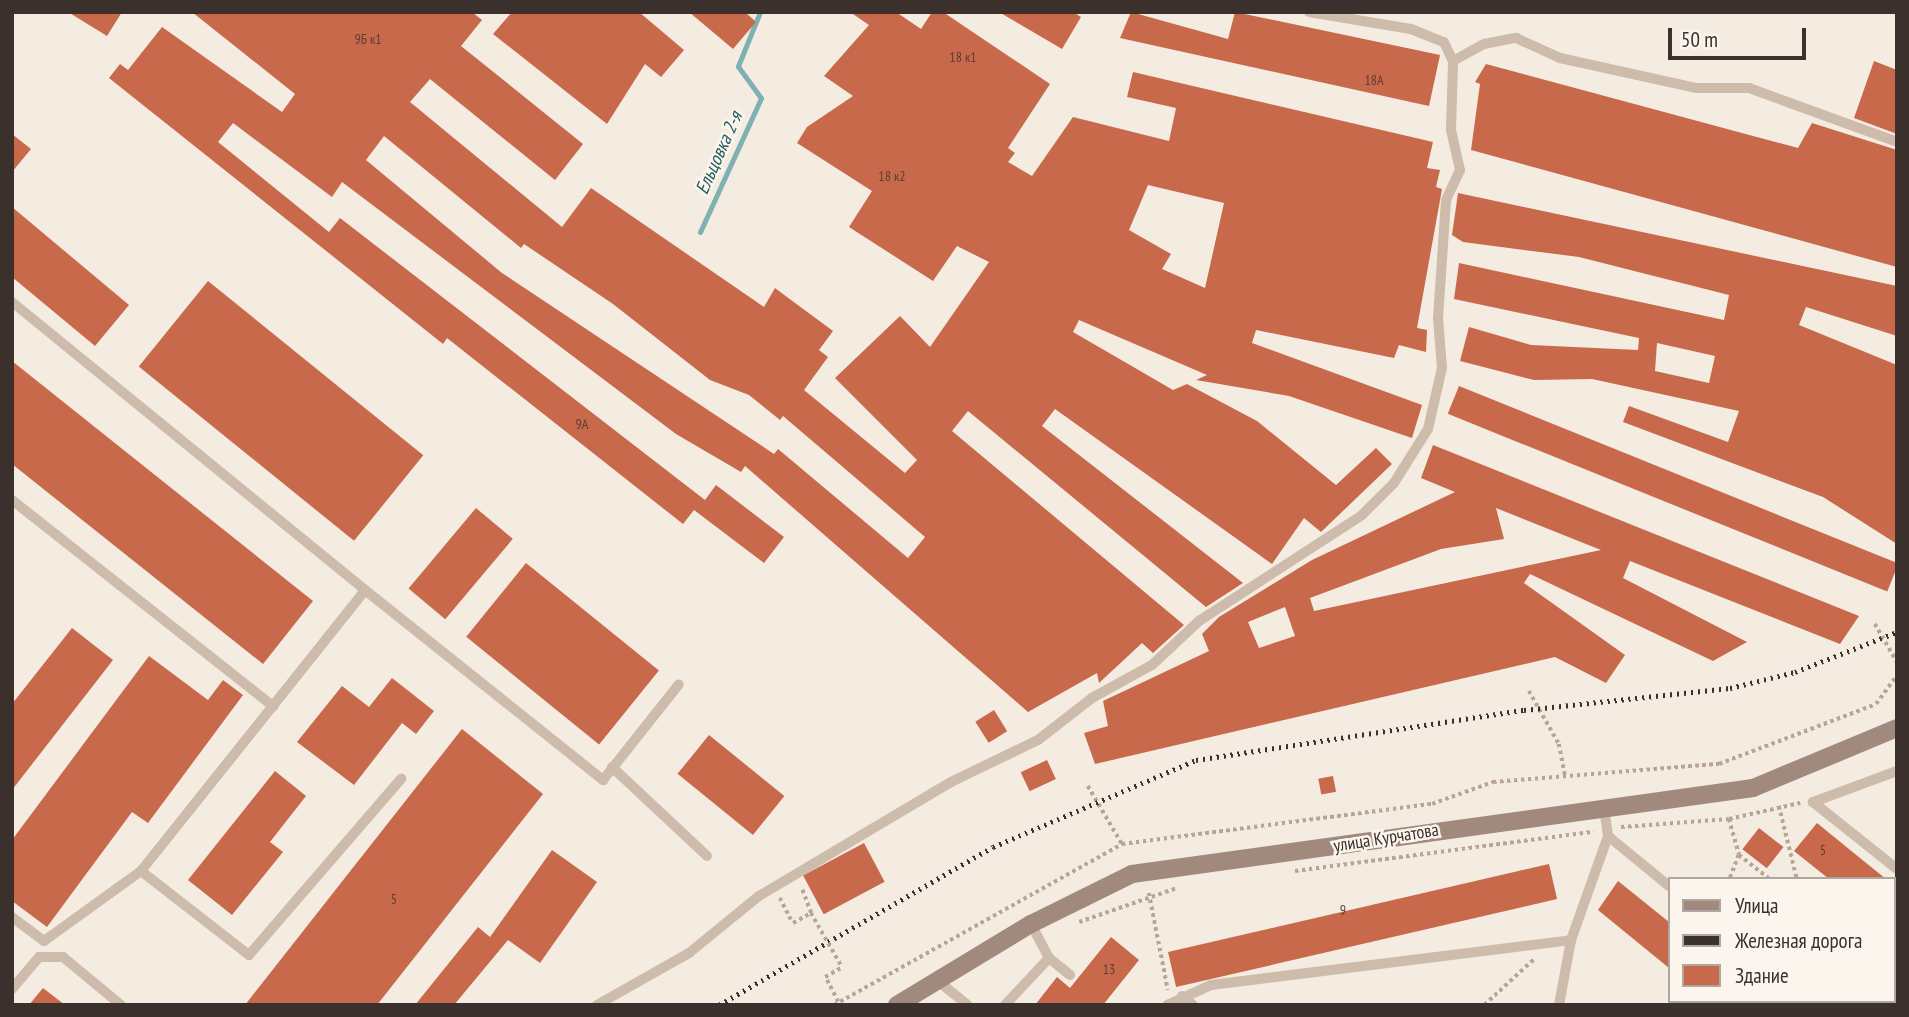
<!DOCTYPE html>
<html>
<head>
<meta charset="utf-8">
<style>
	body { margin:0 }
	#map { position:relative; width:1909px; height:1017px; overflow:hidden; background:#f4ebe1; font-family:"PT Sans Narrow",sans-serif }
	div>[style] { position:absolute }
	.stream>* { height:5px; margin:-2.5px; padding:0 2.5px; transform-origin:2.5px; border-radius:2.5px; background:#7fb0b2 }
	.building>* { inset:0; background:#c8694b; transform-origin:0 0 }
	.path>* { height:3.5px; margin-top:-1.75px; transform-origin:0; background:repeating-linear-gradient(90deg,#b9a596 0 3.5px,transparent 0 7px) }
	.lane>* { height:10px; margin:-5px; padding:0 5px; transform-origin:5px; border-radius:5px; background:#cdbbac }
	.secondary>* { height:18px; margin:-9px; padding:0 9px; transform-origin:9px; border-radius:9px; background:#a18a7d }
	.rail>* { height:5px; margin-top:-2.5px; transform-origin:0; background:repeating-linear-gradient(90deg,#3b302b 0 2px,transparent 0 7px) }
	.path-bridge>* { height:3.5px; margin-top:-1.75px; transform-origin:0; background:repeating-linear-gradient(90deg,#b9a596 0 3.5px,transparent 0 7px) }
	span { translate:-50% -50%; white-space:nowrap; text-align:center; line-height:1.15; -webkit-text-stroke:5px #fbf5ee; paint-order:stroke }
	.number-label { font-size:14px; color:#5e3e33 }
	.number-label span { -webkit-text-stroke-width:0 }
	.street-label { font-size:18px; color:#3b302b }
	.water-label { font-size:19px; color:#1f5a5e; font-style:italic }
	.frame { position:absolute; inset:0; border:14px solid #3b302b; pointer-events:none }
	.legend { position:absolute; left:1668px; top:877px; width:228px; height:126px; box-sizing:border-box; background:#fbf5ee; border:2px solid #aea6a0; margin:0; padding:9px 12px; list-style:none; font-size:21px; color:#3b302b }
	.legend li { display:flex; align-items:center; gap:14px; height:35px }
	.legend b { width:35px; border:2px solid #aea6a0 }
	.scale { position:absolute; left:1668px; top:28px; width:138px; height:32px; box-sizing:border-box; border:4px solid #3b302b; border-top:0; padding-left:9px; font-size:21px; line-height:24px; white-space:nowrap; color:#3b302b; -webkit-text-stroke:5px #fbf5ee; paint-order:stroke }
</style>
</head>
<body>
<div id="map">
	<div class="stream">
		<i style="left:700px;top:232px;width:147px;rotate:-65.5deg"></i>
		<i style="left:761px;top:98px;width:39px;rotate:-126deg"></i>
		<i style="left:738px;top:66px;width:58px;rotate:-67.8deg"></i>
	</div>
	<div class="building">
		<i style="clip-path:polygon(68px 12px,122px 12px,107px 36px)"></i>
		<i style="clip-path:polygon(evenodd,192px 12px,472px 12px,482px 20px,461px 46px,583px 144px,555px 180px,430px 79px,410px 102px,562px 227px,591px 188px,764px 307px,775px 288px,791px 300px,833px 331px,819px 350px,828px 357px,804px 390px,905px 473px,917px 460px,835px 378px,900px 316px,930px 347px,989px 262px,957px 246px,933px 281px,849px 227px,872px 191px,797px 143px,807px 127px,853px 96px,824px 76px,869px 25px,850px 12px,896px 12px,921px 29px,932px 12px,943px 12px,1050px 84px,1008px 148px,1015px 153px,1008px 162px,1032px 176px,1073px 117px,1169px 141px,1176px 108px,1127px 97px,1133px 72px,1433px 142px,1427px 168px,1440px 170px,1436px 187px,1442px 189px,1417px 328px,1427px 330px,1426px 352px,1399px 345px,1394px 358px,1256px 330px,1252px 343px,1422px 405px,1412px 438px,1289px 396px,1196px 380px,1207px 375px,1079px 320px,1073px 332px,1173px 390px,1187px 384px,1257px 421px,1336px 485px,1376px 448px,1392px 464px,1321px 532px,1304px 518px,1272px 564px,1055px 409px,1042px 426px,1243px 583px,1206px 607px,968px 411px,952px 431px,1184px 625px,1153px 653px,1142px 643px,1099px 683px,1097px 673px,1028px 712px,745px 466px,741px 472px,676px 434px,342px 182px,332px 197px,233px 123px,218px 142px,329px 232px,340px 218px,705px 500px,716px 485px,784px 537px,764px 563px,694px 510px,683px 524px,447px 338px,443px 344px,109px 78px,120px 64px,128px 70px,162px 27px,282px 112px,295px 94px,192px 12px,384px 136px,521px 248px,524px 244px,613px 304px,710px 380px,749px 395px,780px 420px,783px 416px,925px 537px,908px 558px,778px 449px,774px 454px,502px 273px,366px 160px,384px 136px,192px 12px,1148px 185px,1224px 203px,1205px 288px,1162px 269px,1171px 254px,1129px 230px,1148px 185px)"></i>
		<i style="clip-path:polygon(512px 12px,639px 12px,684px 50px,661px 77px,645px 64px,607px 124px,493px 34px)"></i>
		<i style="clip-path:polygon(689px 12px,745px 12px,756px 22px,733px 49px)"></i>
		<i style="clip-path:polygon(999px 12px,1073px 12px,1081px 17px,1062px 49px)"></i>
		<i style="clip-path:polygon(1131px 12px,1228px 39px,1235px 12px,1440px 55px,1429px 106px,1120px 38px)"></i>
		<i style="clip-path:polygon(1874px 61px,1897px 70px,1897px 134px,1854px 118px)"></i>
		<i style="clip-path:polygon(1486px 64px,1798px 148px,1812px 123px,1897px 150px,1897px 267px,1471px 150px,1480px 84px,1475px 82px)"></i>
		<i style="clip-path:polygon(12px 134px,31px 149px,12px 172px)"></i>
		<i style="clip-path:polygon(evenodd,1458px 193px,1897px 286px,1897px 336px,1806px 307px,1799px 325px,1897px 365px,1897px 544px,1823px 497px,1623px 422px,1629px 406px,1728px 442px,1739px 411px,1592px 379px,1534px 380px,1460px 361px,1469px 327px,1531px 345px,1638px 350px,1639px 338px,1454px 299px,1459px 263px,1724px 320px,1729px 295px,1579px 257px,1463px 242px,1452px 235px,1458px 193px,1657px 343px,1715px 356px,1709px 383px,1655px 371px,1657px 343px)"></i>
		<i style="clip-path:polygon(12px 207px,129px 305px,95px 346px,12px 277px)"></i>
		<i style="left:208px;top:281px;width:277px;height:110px;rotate:39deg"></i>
		<i style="clip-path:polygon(12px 361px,313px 601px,263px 664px,12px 464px)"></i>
		<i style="left:1459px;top:386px;width:474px;height:30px;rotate:22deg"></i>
		<i style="clip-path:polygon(evenodd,1433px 445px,1859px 616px,1840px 644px,1630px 561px,1623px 578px,1747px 642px,1713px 661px,1530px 574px,1524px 583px,1625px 655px,1606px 683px,1555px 657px,1095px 764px,1084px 733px,1108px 726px,1103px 701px,1209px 651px,1202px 634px,1219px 617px,1312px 560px,1455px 492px,1421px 478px,1433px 445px,1496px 508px,1601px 550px,1314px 611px,1310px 598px,1441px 549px,1504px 539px,1496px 508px,1433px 445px,1285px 607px,1295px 636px,1259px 648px,1248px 622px,1285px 607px)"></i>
		<i style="left:476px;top:508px;width:48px;height:105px;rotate:40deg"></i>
		<i style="left:526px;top:563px;width:171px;height:95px;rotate:39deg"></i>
		<i style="clip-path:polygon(72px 628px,113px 660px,12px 790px,12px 704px)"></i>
		<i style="clip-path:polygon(149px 656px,208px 700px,223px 680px,243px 695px,148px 823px,132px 812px,47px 927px,12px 901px,12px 840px)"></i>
		<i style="clip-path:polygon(392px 678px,434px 711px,416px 734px,402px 723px,354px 785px,297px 742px,342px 686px,369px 707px)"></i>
		<i style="left:994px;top:710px;width:25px;height:22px;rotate:58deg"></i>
		<i style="clip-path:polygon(462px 729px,543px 794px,377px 1005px,245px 1005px)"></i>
		<i style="left:709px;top:735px;width:97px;height:50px;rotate:39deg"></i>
		<i style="left:1047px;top:760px;width:21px;height:29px;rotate:65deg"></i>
		<i style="clip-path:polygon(275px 771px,306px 796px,270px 842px,283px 852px,232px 915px,188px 880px)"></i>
		<i style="left:1333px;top:776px;width:16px;height:15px;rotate:79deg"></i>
		<i style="clip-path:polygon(1817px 823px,1855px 854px,1886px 879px,1829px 879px,1794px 851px)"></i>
		<i style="left:1759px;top:828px;width:31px;height:27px;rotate:38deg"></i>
		<i style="left:864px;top:843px;width:44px;height:69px;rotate:62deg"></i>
		<i style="clip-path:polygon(552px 850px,597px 882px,540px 963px,508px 940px,454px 1005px,415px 1005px,478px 927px,490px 937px)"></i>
		<i style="left:1549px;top:864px;width:36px;height:391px;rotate:77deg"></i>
		<i style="clip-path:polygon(1618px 881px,1669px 922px,1669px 968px,1598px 910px)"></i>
		<i style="clip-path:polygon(1111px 937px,1139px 960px,1103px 1005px,1035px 1005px,1057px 977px,1070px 988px)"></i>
		<i style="clip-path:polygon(43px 988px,65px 1005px,29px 1005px)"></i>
	</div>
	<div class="path">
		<i style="left:1875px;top:624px;width:44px;rotate:59.9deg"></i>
		<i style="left:1529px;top:691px;width:61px;rotate:60.5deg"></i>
		<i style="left:1559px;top:744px;width:32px;rotate:79deg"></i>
		<i style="left:1088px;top:786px;width:67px;rotate:59.6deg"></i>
		<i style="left:1779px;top:806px;width:75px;rotate:76.1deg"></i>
		<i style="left:1729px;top:819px;width:37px;rotate:74deg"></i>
		<i style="left:1739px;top:855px;width:26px;rotate:111deg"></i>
		<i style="left:1621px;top:827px;width:108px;rotate:-4.2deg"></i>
		<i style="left:1729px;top:819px;width:73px;rotate:-12.7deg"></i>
		<i style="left:1739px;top:855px;width:39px;rotate:38deg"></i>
		<i style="left:1295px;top:871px;width:301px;rotate:-7.5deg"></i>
		<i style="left:1149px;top:893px;width:99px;rotate:78.9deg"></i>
		<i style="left:780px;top:898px;width:28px;rotate:63deg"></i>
		<i style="left:793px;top:923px;width:21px;rotate:-29deg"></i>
		<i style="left:811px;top:913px;width:28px;rotate:-111deg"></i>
		<i style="left:1079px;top:922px;width:104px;rotate:-19.1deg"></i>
		<i style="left:1893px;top:974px;width:5px;rotate:37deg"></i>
		<i style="left:838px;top:1002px;width:28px;rotate:-117deg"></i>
		<i style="left:825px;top:977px;width:20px;rotate:-30deg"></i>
		<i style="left:834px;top:1005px;width:330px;rotate:-29.2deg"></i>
		<i style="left:1122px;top:844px;width:313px;rotate:-7.4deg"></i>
		<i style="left:1432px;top:804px;width:65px;rotate:-19.8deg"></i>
		<i style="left:1493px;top:782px;width:227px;rotate:-4.6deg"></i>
		<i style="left:1719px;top:764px;width:168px;rotate:-20.9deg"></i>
		<i style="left:1876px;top:704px;width:36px;rotate:-54deg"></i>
		<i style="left:1484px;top:1005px;width:68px;rotate:-42.6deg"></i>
	</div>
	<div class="lane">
		<i style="left:1309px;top:12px;width:103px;rotate:9.5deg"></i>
		<i style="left:1411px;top:29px;width:35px;rotate:22deg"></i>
		<i style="left:1444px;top:42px;width:21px;rotate:65deg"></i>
		<i style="left:12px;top:302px;width:456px;rotate:39.2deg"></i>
		<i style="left:12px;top:500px;width:333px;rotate:38.3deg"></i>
		<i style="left:612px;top:767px;width:130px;rotate:43.1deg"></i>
		<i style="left:1897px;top:771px;width:90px;rotate:159.7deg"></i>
		<i style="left:1813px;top:802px;width:107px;rotate:38.6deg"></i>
		<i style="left:1608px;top:836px;width:79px;rotate:39.3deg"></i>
		<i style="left:141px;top:871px;width:137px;rotate:37.9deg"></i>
		<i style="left:249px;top:955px;width:233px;rotate:-49.2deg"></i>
		<i style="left:12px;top:917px;width:40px;rotate:37deg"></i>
		<i style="left:44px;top:941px;width:120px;rotate:-35.8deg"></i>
		<i style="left:141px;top:871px;width:359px;rotate:-51.4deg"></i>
		<i style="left:365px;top:590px;width:305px;rotate:38.6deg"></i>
		<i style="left:603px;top:780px;width:122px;rotate:-51.6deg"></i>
		<i style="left:1031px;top:924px;width:38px;rotate:62deg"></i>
		<i style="left:1049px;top:958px;width:27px;rotate:39deg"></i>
		<i style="left:938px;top:981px;width:38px;rotate:39deg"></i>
		<i style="left:12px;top:989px;width:42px;rotate:-49.8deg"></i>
		<i style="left:39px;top:957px;width:24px"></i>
		<i style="left:63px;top:957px;width:75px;rotate:39.6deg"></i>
		<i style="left:1182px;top:996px;width:14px;rotate:39deg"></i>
		<i style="left:1810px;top:1001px;width:6px;rotate:45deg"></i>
		<i style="left:597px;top:1005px;width:106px;rotate:-29.5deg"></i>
		<i style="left:689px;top:953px;width:90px;rotate:-39.2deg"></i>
		<i style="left:759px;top:896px;width:223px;rotate:-30.7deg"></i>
		<i style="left:951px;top:782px;width:97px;rotate:-25.8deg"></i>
		<i style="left:1038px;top:740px;width:68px;rotate:-37.9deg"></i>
		<i style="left:1092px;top:698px;width:68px;rotate:-28.8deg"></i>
		<i style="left:1152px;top:665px;width:64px;rotate:-43.1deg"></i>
		<i style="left:1199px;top:621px;width:194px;rotate:-33deg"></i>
		<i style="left:1362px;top:515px;width:45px;rotate:-45deg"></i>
		<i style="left:1394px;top:483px;width:64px;rotate:-57.8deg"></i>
		<i style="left:1428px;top:429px;width:63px;rotate:-77.1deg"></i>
		<i style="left:1442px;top:368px;width:50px;rotate:-94.6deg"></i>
		<i style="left:1438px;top:318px;width:118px;rotate:-86.1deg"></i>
		<i style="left:1446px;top:200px;width:33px;rotate:-65deg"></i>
		<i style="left:1460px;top:170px;width:41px;rotate:-102.7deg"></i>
		<i style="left:1451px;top:130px;width:69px;rotate:-88.3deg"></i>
		<i style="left:1453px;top:61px;width:35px;rotate:-29deg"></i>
		<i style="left:1484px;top:44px;width:33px;rotate:-11deg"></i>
		<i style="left:1516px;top:38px;width:48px;rotate:24.4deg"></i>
		<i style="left:1560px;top:58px;width:140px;rotate:12.4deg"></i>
		<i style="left:1697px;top:88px;width:52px"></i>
		<i style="left:1749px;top:88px;width:158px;rotate:20deg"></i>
		<i style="left:1005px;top:1005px;width:64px;rotate:-46.9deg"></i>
		<i style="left:1167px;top:1005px;width:48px;rotate:-24.4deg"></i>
		<i style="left:1211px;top:985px;width:363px;rotate:-7.1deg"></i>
		<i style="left:1559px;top:1005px;width:66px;rotate:-79.5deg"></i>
		<i style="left:1571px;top:940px;width:110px;rotate:-70.4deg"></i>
		<i style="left:1608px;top:836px;width:30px;rotate:-98deg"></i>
	</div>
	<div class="secondary">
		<i style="left:897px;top:1005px;width:157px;rotate:-31.2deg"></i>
		<i style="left:1031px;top:924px;width:113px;rotate:-26.3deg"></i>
		<i style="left:1132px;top:874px;width:627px;rotate:-7.88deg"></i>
		<i style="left:1753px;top:788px;width:156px;rotate:-22.6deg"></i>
	</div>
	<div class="rail">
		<i style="left:719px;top:1005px;width:316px;rotate:-30deg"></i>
		<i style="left:993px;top:847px;width:221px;rotate:-23.2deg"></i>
		<i style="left:1196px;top:760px;width:332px;rotate:-8.7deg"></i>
		<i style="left:1524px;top:710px;width:207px;rotate:-6.1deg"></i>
		<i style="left:1730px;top:688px;width:67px;rotate:-13.8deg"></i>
		<i style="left:1795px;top:672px;width:110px;rotate:-21.4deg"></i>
	</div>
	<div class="path-bridge">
		<i style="left:811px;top:913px;width:62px;rotate:60.1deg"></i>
	</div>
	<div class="number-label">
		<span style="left:368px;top:39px">9Б к1</span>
		<span style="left:963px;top:57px">18 к1</span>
		<span style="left:1374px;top:80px">18А</span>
		<span style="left:892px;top:176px">18 к2</span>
		<span style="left:582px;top:424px">9А</span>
		<span style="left:1823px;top:850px">5</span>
		<span style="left:394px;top:899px">5</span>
		<span style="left:1343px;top:910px">9</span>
		<span style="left:1109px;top:969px">13</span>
	</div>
	<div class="street-label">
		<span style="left:1386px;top:838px;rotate:-9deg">улица Курчатова</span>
	</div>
	<div class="water-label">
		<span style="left:719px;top:153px;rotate:-66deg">Ельцовка 2-я</span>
	</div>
	<div class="frame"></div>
	<ul class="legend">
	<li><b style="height:9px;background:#a18a7d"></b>Улица</li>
	<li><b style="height:9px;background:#3b302b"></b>Железная дорога</li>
	<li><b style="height:19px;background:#c8694b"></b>Здание</li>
	</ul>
	<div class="scale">50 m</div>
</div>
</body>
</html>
